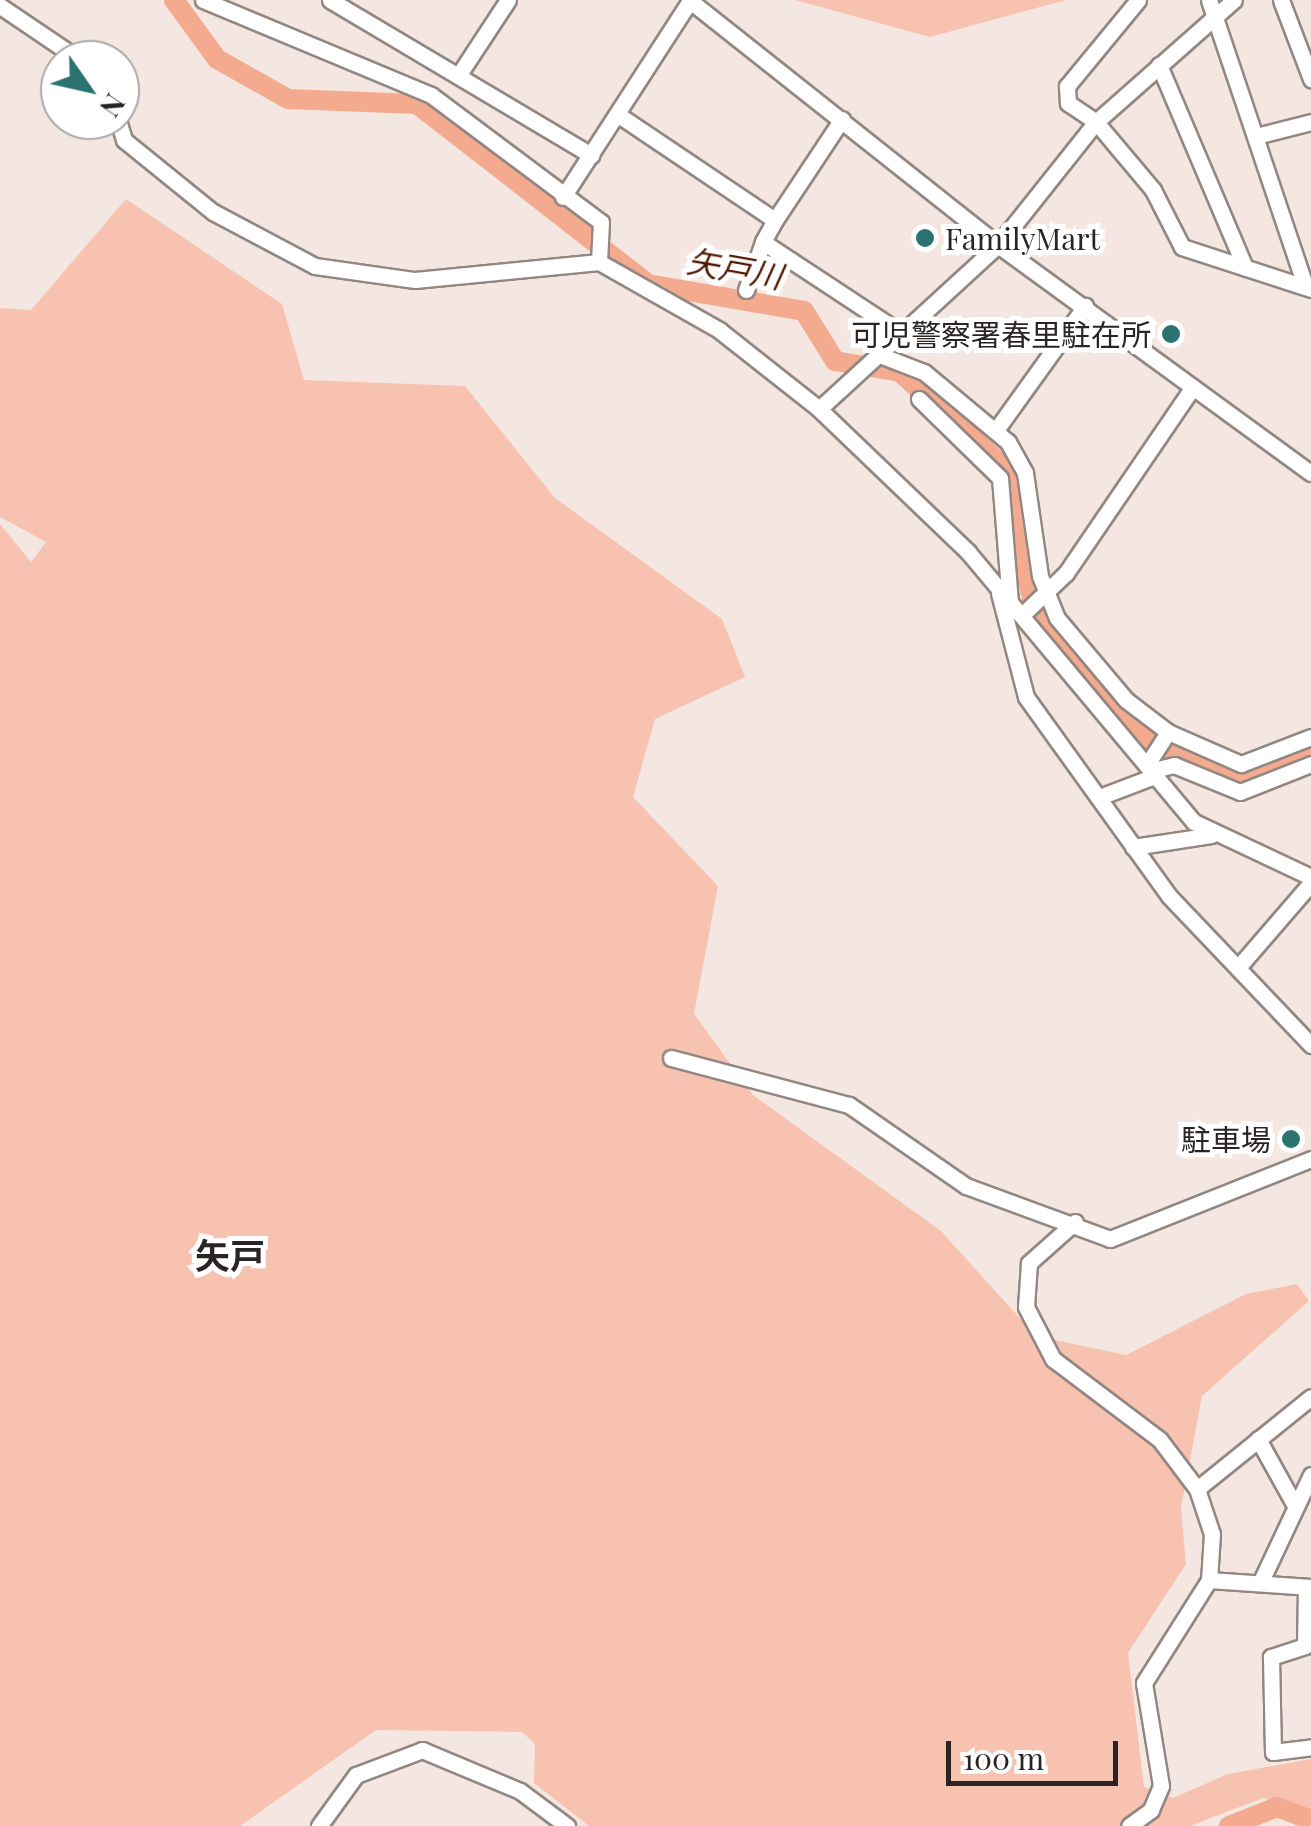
<!DOCTYPE html>
<html>
<head>
<meta charset="utf-8">
<style>
	body { margin:0 }
	#map { position:relative; width:1311px; height:1826px; overflow:hidden; background:#f4e7e1; font-family:"Playfair Display","Noto Sans JP",serif }
	div>[style] { position:absolute }
	.green>* { inset:0; background:#f7c3b0 }
	.river>* { height:20px; margin:-10px; padding:0 10px; transform-origin:10px; border-radius:10px; background:#f3aa8e }
	.roads { filter:drop-shadow(2px 0 #938782) drop-shadow(-2px 0 #938782) drop-shadow(0 2px #938782) drop-shadow(0 -2px #938782) }
	.minor>* { height:15px; margin:-7.5px; padding:0 7.5px; transform-origin:7.5px; border-radius:7.5px; background:#fff }
	.dots>* { width:28px; height:28px; translate:-50% -50%; box-sizing:border-box; border:5px solid #fff; border-radius:50% }
	span { translate:-50% -50%; white-space:nowrap; text-align:center; line-height:1.15; -webkit-text-stroke:10px #fff; paint-order:stroke }
	.poi-label { font-size:30px; color:#2a2523 }
	.left { translate:0 -50%; text-align:left }
	.right { translate:-100% -50%; text-align:right }
	.water-label { font-size:32px; color:#501901; font-style:italic }
	.quarter-label { font-size:35px; color:#2a2523; font-weight:700 }
	.north { position:absolute; left:40px; top:40px; width:100px; height:100px; box-sizing:border-box; background:#fff; border:2px solid #aaa8a7; border-radius:50%; rotate:124deg; font-size:28px; font-weight:700; line-height:40px; text-align:center; color:#2a2523 }
	.north::after { content:''; display:block; margin:auto; width:35px; height:45px; background:#2a7371; clip-path:polygon(50% 0,100% 100%,50% 72%,0 100%) }
	.scale { position:absolute; left:946px; top:1741px; width:172px; height:45px; box-sizing:border-box; border:5px solid #2a2523; border-top:0; padding-left:12px; font-size:30px; line-height:35px; white-space:nowrap; color:#2a2523; -webkit-text-stroke:8px #fff; paint-order:stroke }
</style>
</head>
<body>
<div id="map">
	<div class="green">
		<i style="clip-path:polygon(795px 0,1066px 0,930px 37px)"></i>
		<i style="clip-path:polygon(126px 199px,282px 304px,304px 380px,465px 386px,555px 498px,722px 619px,745px 677px,655px 719px,633px 797px,718px 886px,694px 1014px,753px 1095px,941px 1231px,1036px 1336px,1126px 1355px,1246px 1294px,1297px 1284px,1309px 1301px,1202px 1396px,1181px 1508px,1186px 1564px,1128px 1653px,1144px 1787px,1173px 1798px,1228px 1774px,1311px 1759px,1311px 1811px,1263px 1798px,1190px 1826px,589px 1826px,534px 1783px,535px 1744px,522px 1732px,376px 1730px,240px 1826px,0 1826px,0 524px,31px 562px,46px 542px,0 517px,0 308px,31px 310px)"></i>
	</div>
	<div class="river">
		<i style="left:174px;top:0;width:73px;rotate:53.9deg"></i>
		<i style="left:217px;top:59px;width:81px;rotate:29.4deg"></i>
		<i style="left:288px;top:99px;width:129px;rotate:2.2deg"></i>
		<i style="left:417px;top:104px;width:293px;rotate:37.9deg"></i>
		<i style="left:648px;top:284px;width:158px;rotate:9.8deg"></i>
		<i style="left:804px;top:311px;width:59px;rotate:58.2deg"></i>
		<i style="left:835px;top:361px;width:66px;rotate:9.6deg"></i>
		<i style="left:900px;top:372px;width:141px;rotate:42.4deg"></i>
		<i style="left:1004px;top:467px;width:153px;rotate:78deg"></i>
		<i style="left:1036px;top:617px;width:124px;rotate:50.3deg"></i>
		<i style="left:1115px;top:712px;width:50px;rotate:41.7deg"></i>
		<i style="left:1152px;top:745px;width:79px;rotate:23deg"></i>
		<i style="left:1225px;top:776px;width:26px;rotate:4deg"></i>
		<i style="left:1251px;top:778px;width:66px;rotate:-25deg"></i>
		<i style="left:1229px;top:1826px;width:52px;rotate:-21.6deg"></i>
		<i style="left:1277px;top:1807px;width:36px;rotate:21deg"></i>
	</div>
	<div class="roads">
		<div class="minor">
			<i style="left:203px;top:0;width:247px;rotate:22.6deg"></i>
			<i style="left:431px;top:95px;width:212px;rotate:36.8deg"></i>
			<i style="left:601px;top:222px;width:40px;rotate:92.9deg"></i>
			<i style="left:330px;top:0;width:304px;rotate:30.7deg"></i>
			<i style="left:689px;top:0;width:394px;rotate:38.4deg"></i>
			<i style="left:998px;top:245px;width:387px;rotate:36.1deg"></i>
			<i style="left:1138px;top:0;width:112px;rotate:129.5deg"></i>
			<i style="left:1067px;top:86px;width:17px;rotate:87deg"></i>
			<i style="left:1068px;top:103px;width:34px;rotate:34deg"></i>
			<i style="left:1096px;top:122px;width:89px;rotate:50deg"></i>
			<i style="left:1153px;top:190px;width:64px;rotate:63deg"></i>
			<i style="left:1182px;top:247px;width:136px;rotate:18deg"></i>
			<i style="left:1209px;top:0;width:299px;rotate:71.4deg"></i>
			<i style="left:1281px;top:0;width:85px;rotate:69.2deg"></i>
			<i style="left:0;top:6px;width:97px;rotate:34deg"></i>
			<i style="left:1159px;top:65px;width:220px;rotate:67deg"></i>
			<i style="left:458px;top:76px;width:91px;rotate:-56.7deg"></i>
			<i style="left:617px;top:114px;width:190px;rotate:33.9deg"></i>
			<i style="left:775px;top:220px;width:25px;rotate:119deg"></i>
			<i style="left:118px;top:120px;width:21px;rotate:73deg"></i>
			<i style="left:124px;top:140px;width:114px;rotate:39deg"></i>
			<i style="left:213px;top:212px;width:115px;rotate:27.9deg"></i>
			<i style="left:315px;top:266px;width:101px;rotate:8deg"></i>
			<i style="left:415px;top:280px;width:185px;rotate:-5.6deg"></i>
			<i style="left:599px;top:262px;width:138px;rotate:29.5deg"></i>
			<i style="left:719px;top:330px;width:127px;rotate:38.3deg"></i>
			<i style="left:819px;top:409px;width:207px;rotate:43.8deg"></i>
			<i style="left:968px;top:552px;width:352px;rotate:50.1deg"></i>
			<i style="left:1194px;top:822px;width:129px;rotate:25.2deg"></i>
			<i style="left:1260px;top:135px;width:53px;rotate:-14.3deg"></i>
			<i style="left:563px;top:197px;width:234px;rotate:-57.1deg"></i>
			<i style="left:775px;top:220px;width:121px;rotate:-56.4deg"></i>
			<i style="left:746px;top:290px;width:51px;rotate:-70.5deg"></i>
			<i style="left:763px;top:242px;width:165px;rotate:33.4deg"></i>
			<i style="left:877px;top:354px;width:50px;rotate:21deg"></i>
			<i style="left:924px;top:372px;width:109px;rotate:39.8deg"></i>
			<i style="left:1008px;top:442px;width:35px;rotate:61deg"></i>
			<i style="left:1025px;top:473px;width:104px;rotate:81.7deg"></i>
			<i style="left:1040px;top:576px;width:45px;rotate:68deg"></i>
			<i style="left:1057px;top:618px;width:107px;rotate:49.9deg"></i>
			<i style="left:1126px;top:700px;width:53px;rotate:37.3deg"></i>
			<i style="left:1168px;top:732px;width:80px;rotate:23.7deg"></i>
			<i style="left:1241px;top:764px;width:75px;rotate:-21.1deg"></i>
			<i style="left:919px;top:399px;width:113px;rotate:44.3deg"></i>
			<i style="left:1000px;top:478px;width:125px;rotate:85.4deg"></i>
			<i style="left:819px;top:409px;width:243px;rotate:-42.5deg"></i>
			<i style="left:998px;top:245px;width:157px;rotate:-51.5deg"></i>
			<i style="left:1096px;top:122px;width:184px;rotate:-41.5deg"></i>
			<i style="left:996px;top:430px;width:153px;rotate:-54.3deg"></i>
			<i style="left:999px;top:593px;width:107px;rotate:75.4deg"></i>
			<i style="left:1026px;top:697px;width:245px;rotate:54.3deg"></i>
			<i style="left:1169px;top:896px;width:206px;rotate:46.4deg"></i>
			<i style="left:1022px;top:615px;width:61px;rotate:-43.7deg"></i>
			<i style="left:1066px;top:573px;width:224px;rotate:-55.7deg"></i>
			<i style="left:1148px;top:763px;width:37px;rotate:-57deg"></i>
			<i style="left:1153px;top:770px;width:22px;rotate:-13deg"></i>
			<i style="left:1174px;top:765px;width:71px;rotate:22.2deg"></i>
			<i style="left:1240px;top:792px;width:76px;rotate:-21.5deg"></i>
			<i style="left:1102px;top:796px;width:59px;rotate:-20.9deg"></i>
			<i style="left:1133px;top:847px;width:79px;rotate:-8.7deg"></i>
			<i style="left:1241px;top:964px;width:107px;rotate:-49.2deg"></i>
			<i style="left:671px;top:1058px;width:184px;rotate:14.8deg"></i>
			<i style="left:849px;top:1105px;width:142px;rotate:34.7deg"></i>
			<i style="left:966px;top:1186px;width:153px;rotate:20.2deg"></i>
			<i style="left:1110px;top:1239px;width:216px;rotate:-21.7deg"></i>
			<i style="left:1075px;top:1222px;width:62px;rotate:138.3deg"></i>
			<i style="left:1029px;top:1263px;width:44px;rotate:93.9deg"></i>
			<i style="left:1026px;top:1307px;width:59px;rotate:62.6deg"></i>
			<i style="left:1053px;top:1359px;width:134px;rotate:37.1deg"></i>
			<i style="left:1160px;top:1440px;width:61px;rotate:52.9deg"></i>
			<i style="left:1197px;top:1489px;width:47px;rotate:71.6deg"></i>
			<i style="left:1212px;top:1534px;width:46px;rotate:93.7deg"></i>
			<i style="left:1209px;top:1580px;width:122px;rotate:122.3deg"></i>
			<i style="left:1144px;top:1683px;width:104px;rotate:80.6deg"></i>
			<i style="left:1161px;top:1786px;width:26px;rotate:113deg"></i>
			<i style="left:1151px;top:1810px;width:27px;rotate:144deg"></i>
			<i style="left:1258px;top:1439px;width:74px;rotate:61deg"></i>
			<i style="left:1197px;top:1489px;width:146px;rotate:-38.9deg"></i>
			<i style="left:1262px;top:1579px;width:115px;rotate:-64.8deg"></i>
			<i style="left:1209px;top:1580px;width:102px;rotate:3.9deg"></i>
			<i style="left:1306px;top:1588px;width:58px;rotate:91deg"></i>
			<i style="left:1305px;top:1646px;width:36px;rotate:162deg"></i>
			<i style="left:1271px;top:1657px;width:95px;rotate:88.8deg"></i>
			<i style="left:1273px;top:1752px;width:38px;rotate:-7deg"></i>
			<i style="left:319px;top:1826px;width:63px;rotate:-54deg"></i>
			<i style="left:356px;top:1775px;width:71px;rotate:-20.7deg"></i>
			<i style="left:422px;top:1750px;width:106px;rotate:22.7deg"></i>
			<i style="left:520px;top:1791px;width:59px;rotate:36.7deg"></i>
		</div>
	</div>
	<div class="dots">
		<i style="left:925px;top:238px;background:#2a7371"></i>
		<i style="left:1171px;top:334px;background:#2a7371"></i>
		<i style="left:1291px;top:1139px;background:#2a7371"></i>
	</div>
	<div class="poi-label">
		<span class="left" style="left:945px;top:238px">FamilyMart</span>
		<span class="right" style="left:1151px;top:334px">可児警察署春里駐在所</span>
		<span class="right" style="left:1271px;top:1139px">駐車場</span>
	</div>
	<div class="water-label">
		<span style="left:735px;top:268px;rotate:10deg">矢戸川</span>
	</div>
	<div class="quarter-label">
		<span style="left:230px;top:1255px">矢戸</span>
	</div>
	<div class="north">N</div>
	<div class="scale">100 m</div>
</div>
</body>
</html>
